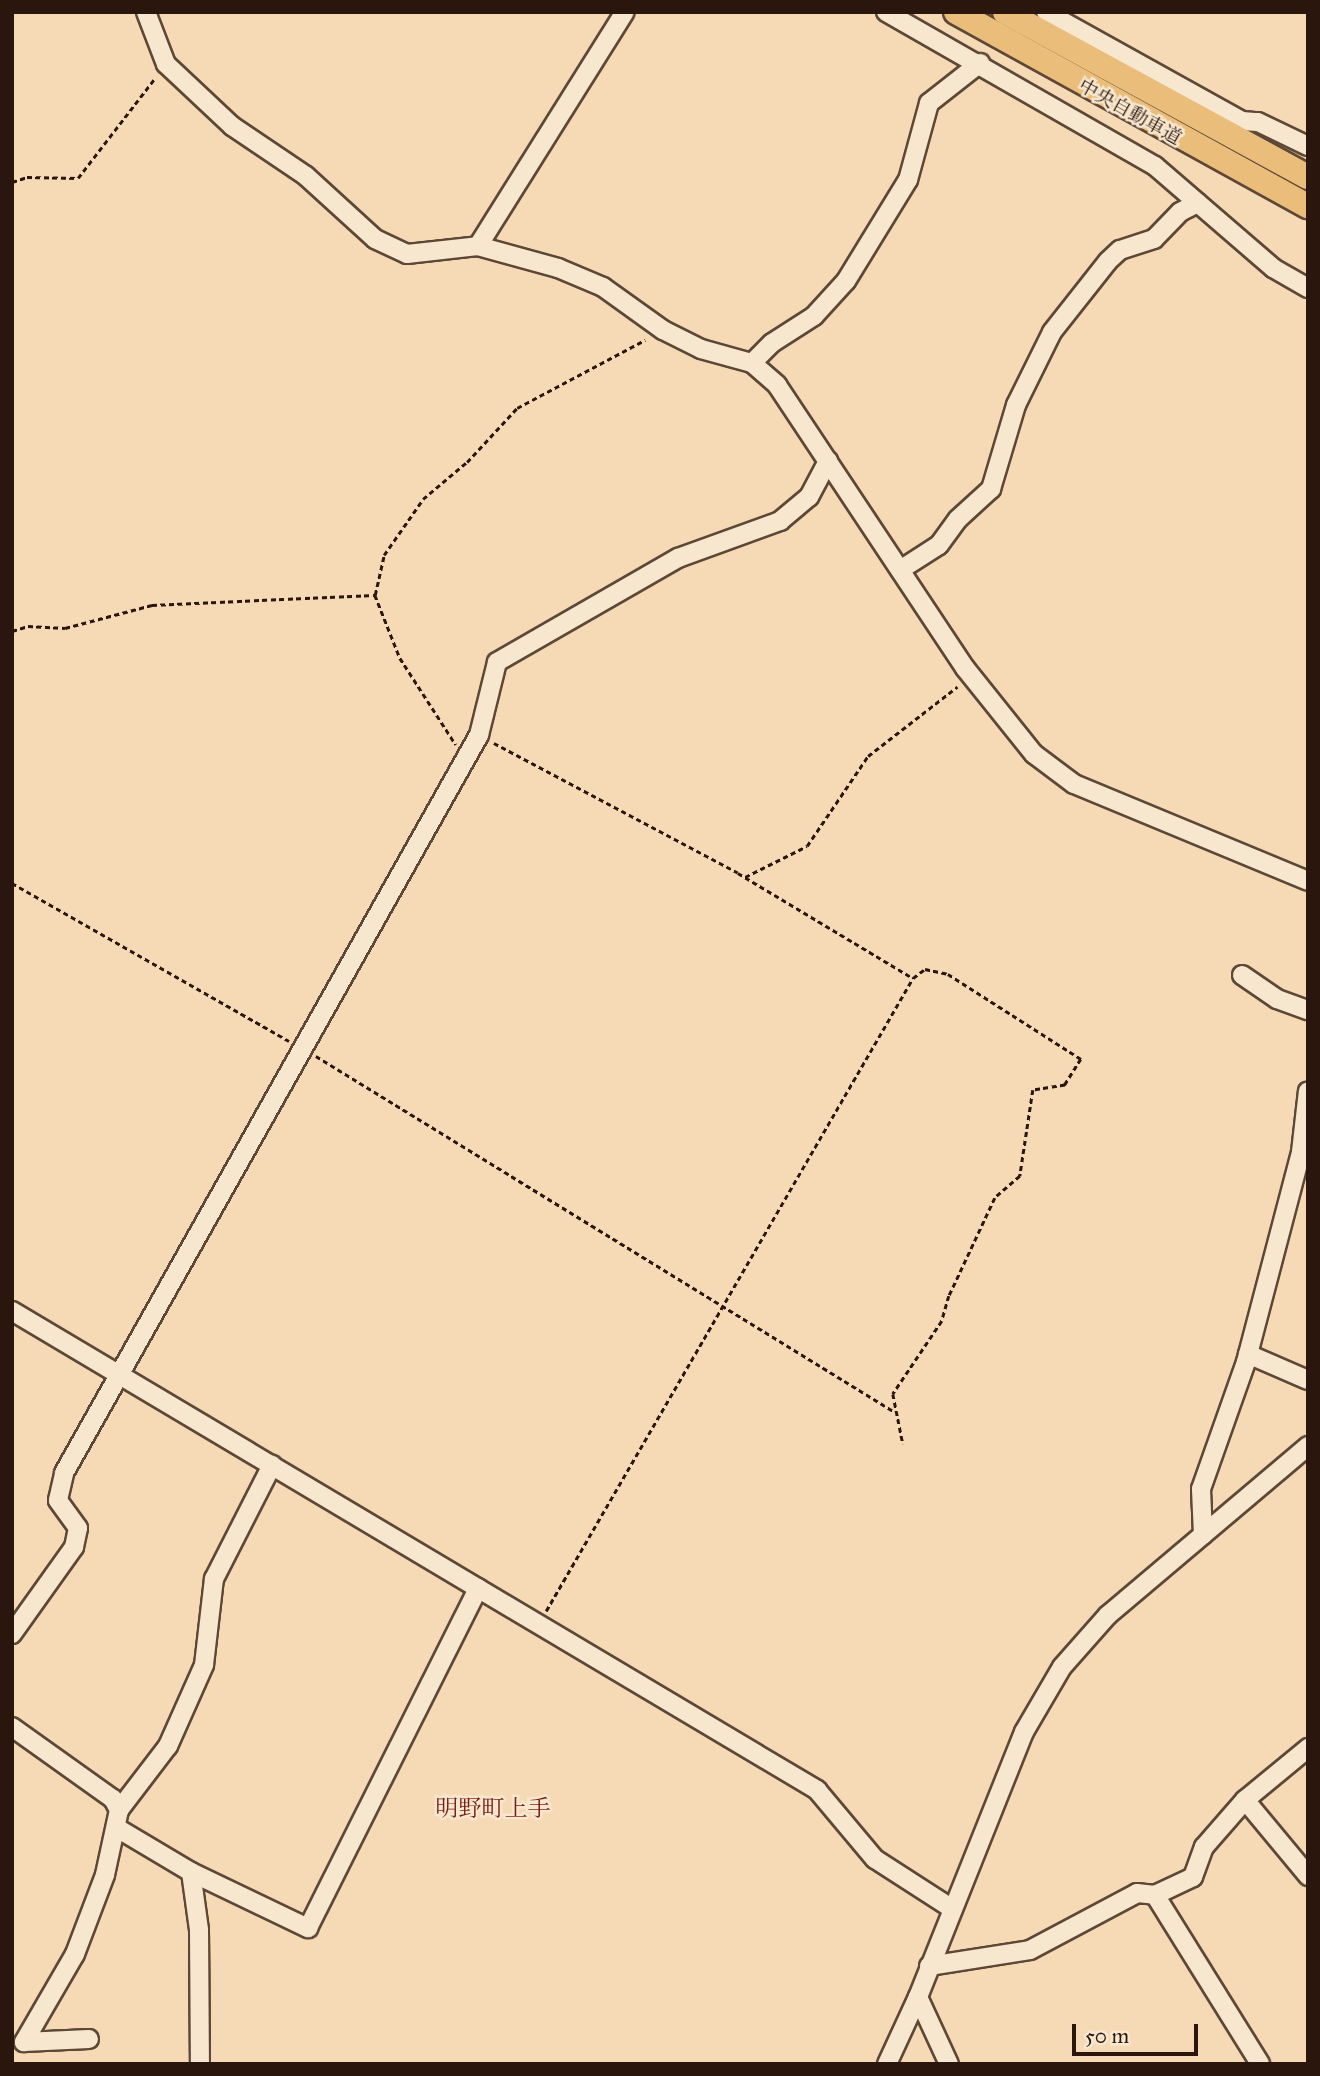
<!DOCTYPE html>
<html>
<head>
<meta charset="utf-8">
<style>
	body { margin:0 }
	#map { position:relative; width:1320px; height:2076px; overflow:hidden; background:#f5dab5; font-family:"IM FELL Great Primer","Noto Serif JP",serif }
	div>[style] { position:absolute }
	.path>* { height:2.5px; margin-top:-1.25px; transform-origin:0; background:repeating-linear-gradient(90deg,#2a160c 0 5px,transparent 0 8.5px) }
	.roads { filter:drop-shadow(2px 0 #5d4736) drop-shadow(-2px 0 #5d4736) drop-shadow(0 2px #5d4736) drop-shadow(0 -2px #5d4736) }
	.minor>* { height:18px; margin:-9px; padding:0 9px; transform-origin:9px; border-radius:9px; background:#f8e7cf }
	.highway>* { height:24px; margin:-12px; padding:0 12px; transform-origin:12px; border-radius:12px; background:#eabd7a }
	span { translate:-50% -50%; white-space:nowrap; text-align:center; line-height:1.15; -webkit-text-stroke:5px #f8e7cf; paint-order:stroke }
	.street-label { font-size:19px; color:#2a160c }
	.quarter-label { font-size:23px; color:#7a1f14 }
	.frame { position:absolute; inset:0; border:14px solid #2a160c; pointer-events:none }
	.scale { position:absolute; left:1072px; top:2024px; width:126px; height:32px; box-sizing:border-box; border:4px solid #2a160c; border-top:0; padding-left:9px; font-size:21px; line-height:24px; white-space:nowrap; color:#2a160c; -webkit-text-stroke:5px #f8e7cf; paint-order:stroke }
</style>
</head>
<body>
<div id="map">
	<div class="path">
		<i style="left:12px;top:182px;width:16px;rotate:-18deg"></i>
		<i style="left:27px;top:177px;width:51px;rotate:1.1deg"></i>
		<i style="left:78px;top:178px;width:126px;rotate:-52.4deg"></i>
		<i style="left:375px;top:595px;width:68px;rotate:68.4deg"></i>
		<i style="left:400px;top:658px;width:103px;rotate:57.2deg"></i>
		<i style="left:12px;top:631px;width:17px;rotate:-17deg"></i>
		<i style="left:28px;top:626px;width:37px;rotate:3deg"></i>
		<i style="left:65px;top:628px;width:90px;rotate:-14.8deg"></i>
		<i style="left:152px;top:605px;width:223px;rotate:-2.6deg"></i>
		<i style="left:375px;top:595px;width:41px;rotate:-77.3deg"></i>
		<i style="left:384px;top:555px;width:68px;rotate:-55.1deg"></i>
		<i style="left:423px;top:499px;width:57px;rotate:-40.1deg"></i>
		<i style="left:467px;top:462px;width:74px;rotate:-47.2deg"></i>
		<i style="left:517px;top:408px;width:145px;rotate:-28deg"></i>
		<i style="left:494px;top:743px;width:276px;rotate:28deg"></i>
		<i style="left:738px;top:873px;width:204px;rotate:31deg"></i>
		<i style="left:913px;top:978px;width:15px;rotate:-37deg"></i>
		<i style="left:925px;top:969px;width:24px;rotate:12deg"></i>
		<i style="left:948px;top:974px;width:158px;rotate:32.6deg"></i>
		<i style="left:1081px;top:1059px;width:31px;rotate:122deg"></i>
		<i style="left:1065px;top:1085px;width:32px;rotate:171deg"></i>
		<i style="left:1033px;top:1090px;width:87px;rotate:98.6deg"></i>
		<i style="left:1020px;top:1176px;width:33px;rotate:139deg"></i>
		<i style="left:995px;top:1198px;width:108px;rotate:115.1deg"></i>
		<i style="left:949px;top:1296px;width:26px;rotate:106deg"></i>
		<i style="left:942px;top:1321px;width:88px;rotate:123.9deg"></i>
		<i style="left:893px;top:1394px;width:51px;rotate:78.7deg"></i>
		<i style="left:745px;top:877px;width:69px;rotate:-26.6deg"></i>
		<i style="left:807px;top:846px;width:109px;rotate:-55.9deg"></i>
		<i style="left:868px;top:756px;width:113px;rotate:-37.8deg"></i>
		<i style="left:12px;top:883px;width:319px;rotate:29.7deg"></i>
		<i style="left:316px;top:1056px;width:680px;rotate:31.59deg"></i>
		<i style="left:546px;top:1611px;width:732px;rotate:-59.9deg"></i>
	</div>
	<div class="roads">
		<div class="minor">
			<i style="left:146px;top:12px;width:56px;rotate:69deg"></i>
			<i style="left:166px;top:64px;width:91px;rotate:43.2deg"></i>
			<i style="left:232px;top:126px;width:89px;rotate:34deg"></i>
			<i style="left:306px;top:176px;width:93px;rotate:42.4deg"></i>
			<i style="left:375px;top:239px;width:35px;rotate:25deg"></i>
			<i style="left:407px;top:254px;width:71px;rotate:-6.4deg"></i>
			<i style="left:478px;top:246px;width:83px;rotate:15.4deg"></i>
			<i style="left:558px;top:268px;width:49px;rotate:22.9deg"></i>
			<i style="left:603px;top:287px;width:74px;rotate:35.6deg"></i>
			<i style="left:663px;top:330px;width:42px;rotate:26.6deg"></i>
			<i style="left:701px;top:349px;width:53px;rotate:15.4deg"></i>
			<i style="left:752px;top:363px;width:33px;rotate:41deg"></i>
			<i style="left:777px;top:385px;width:340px;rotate:56.4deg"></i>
			<i style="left:965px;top:668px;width:110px;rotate:51.3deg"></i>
			<i style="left:1034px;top:754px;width:50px;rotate:36.9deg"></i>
			<i style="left:1074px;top:784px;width:253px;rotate:22.5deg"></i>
			<i style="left:886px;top:12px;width:310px;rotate:29.8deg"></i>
			<i style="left:1155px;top:166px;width:156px;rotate:40.8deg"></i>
			<i style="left:1273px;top:268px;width:40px;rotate:29.7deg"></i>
			<i style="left:1046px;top:12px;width:224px;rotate:29.1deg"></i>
			<i style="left:1242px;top:121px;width:16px;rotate:4deg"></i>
			<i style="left:1258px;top:122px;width:55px;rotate:25.6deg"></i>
			<i style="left:478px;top:246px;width:276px;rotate:-57.9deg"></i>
			<i style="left:752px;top:363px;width:28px;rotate:-45deg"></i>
			<i style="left:772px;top:343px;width:50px;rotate:-32.7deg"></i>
			<i style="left:814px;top:316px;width:47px;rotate:-47.6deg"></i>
			<i style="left:846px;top:281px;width:119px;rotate:-58.5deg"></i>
			<i style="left:908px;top:180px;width:80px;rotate:-74.7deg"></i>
			<i style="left:929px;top:103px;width:65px;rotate:-38.1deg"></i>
			<i style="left:900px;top:570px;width:46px;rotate:-32.7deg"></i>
			<i style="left:939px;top:545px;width:32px;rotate:-54deg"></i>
			<i style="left:958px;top:519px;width:45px;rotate:-42.3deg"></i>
			<i style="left:991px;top:489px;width:88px;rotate:-73.4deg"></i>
			<i style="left:1016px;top:405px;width:81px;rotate:-63.7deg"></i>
			<i style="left:1052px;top:332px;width:90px;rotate:-51.7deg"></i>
			<i style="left:1108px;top:261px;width:16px;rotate:-43deg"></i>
			<i style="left:1120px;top:250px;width:36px;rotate:-18deg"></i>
			<i style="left:1154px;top:239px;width:37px;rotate:-46deg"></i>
			<i style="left:1180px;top:212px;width:20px;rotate:-27deg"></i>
			<i style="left:1242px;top:975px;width:42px;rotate:34.4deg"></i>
			<i style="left:1277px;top:999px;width:33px;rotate:20deg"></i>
			<i style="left:12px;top:1311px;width:937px;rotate:30.75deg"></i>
			<i style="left:817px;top:1790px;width:90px;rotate:50deg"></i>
			<i style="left:875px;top:1859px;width:90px;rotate:32.8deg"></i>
			<i style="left:1248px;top:1354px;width:65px;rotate:23.4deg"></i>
			<i style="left:1203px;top:1535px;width:46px;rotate:-92.5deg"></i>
			<i style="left:1201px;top:1489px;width:135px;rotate:-70.5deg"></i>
			<i style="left:1246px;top:1362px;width:217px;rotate:-75.3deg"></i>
			<i style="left:1301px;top:1152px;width:61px;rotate:-83.5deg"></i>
			<i style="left:12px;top:1634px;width:107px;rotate:-54.5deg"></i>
			<i style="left:74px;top:1547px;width:19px;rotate:-78deg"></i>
			<i style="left:78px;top:1528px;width:34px;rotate:-126deg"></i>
			<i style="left:58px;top:1500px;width:28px;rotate:-77deg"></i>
			<i style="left:64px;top:1473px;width:847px;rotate:-60.65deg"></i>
			<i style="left:479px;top:735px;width:75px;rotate:-76.1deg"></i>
			<i style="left:497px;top:662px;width:209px;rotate:-29.9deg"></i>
			<i style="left:678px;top:558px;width:109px;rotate:-19.9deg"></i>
			<i style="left:780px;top:521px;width:38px;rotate:-40deg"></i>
			<i style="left:809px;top:497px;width:41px;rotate:-62.2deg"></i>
			<i style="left:12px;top:1727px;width:124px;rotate:35.5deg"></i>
			<i style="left:113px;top:1799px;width:13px;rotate:61deg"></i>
			<i style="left:119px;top:1810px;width:66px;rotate:102.2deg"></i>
			<i style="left:105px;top:1875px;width:85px;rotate:110.8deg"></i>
			<i style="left:75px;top:1954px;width:102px;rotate:120.1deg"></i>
			<i style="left:24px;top:2042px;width:65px;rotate:-2.6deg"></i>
			<i style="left:1245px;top:1800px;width:99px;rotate:50.3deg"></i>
			<i style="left:119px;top:1810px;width:81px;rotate:-52.6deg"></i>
			<i style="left:168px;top:1746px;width:89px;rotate:-66deg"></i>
			<i style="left:204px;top:1665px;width:87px;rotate:-83.4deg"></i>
			<i style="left:214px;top:1579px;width:128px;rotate:-63deg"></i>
			<i style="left:117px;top:1828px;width:86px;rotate:30.7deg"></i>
			<i style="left:191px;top:1872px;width:59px;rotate:82.1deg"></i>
			<i style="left:199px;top:1930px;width:134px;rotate:89.6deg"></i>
			<i style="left:191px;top:1872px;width:130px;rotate:25.6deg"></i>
			<i style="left:308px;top:1928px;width:380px;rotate:-63.4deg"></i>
			<i style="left:1155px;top:1895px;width:199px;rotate:58.1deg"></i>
			<i style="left:929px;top:1966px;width:102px;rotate:-9deg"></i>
			<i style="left:1030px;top:1950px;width:121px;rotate:-28deg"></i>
			<i style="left:1137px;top:1893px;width:18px;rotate:6deg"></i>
			<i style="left:1155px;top:1895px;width:42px;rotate:-25.3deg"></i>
			<i style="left:1193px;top:1877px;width:32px;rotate:-70deg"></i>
			<i style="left:1204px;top:1847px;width:62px;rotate:-48.9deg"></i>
			<i style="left:1245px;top:1800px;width:82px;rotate:-39.5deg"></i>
			<i style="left:918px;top:1997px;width:74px;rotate:65.2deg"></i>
			<i style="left:887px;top:2064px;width:74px;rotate:-65.2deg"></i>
			<i style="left:918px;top:1997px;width:285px;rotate:-68.2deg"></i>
			<i style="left:1024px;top:1732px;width:75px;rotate:-59.7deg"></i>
			<i style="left:1062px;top:1667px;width:69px;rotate:-48.5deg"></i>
			<i style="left:1108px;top:1615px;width:262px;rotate:-40.2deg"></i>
		</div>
		<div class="highway">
			<i style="left:956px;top:12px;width:402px;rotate:28.9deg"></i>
			<i style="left:1005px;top:12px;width:345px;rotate:28.6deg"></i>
		</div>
	</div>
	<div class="street-label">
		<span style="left:1130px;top:112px;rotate:29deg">中央自動車道</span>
	</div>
	<div class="quarter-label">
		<span style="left:493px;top:1808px">明野町上手</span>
	</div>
	<div class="frame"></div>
	<div class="scale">50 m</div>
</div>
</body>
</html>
